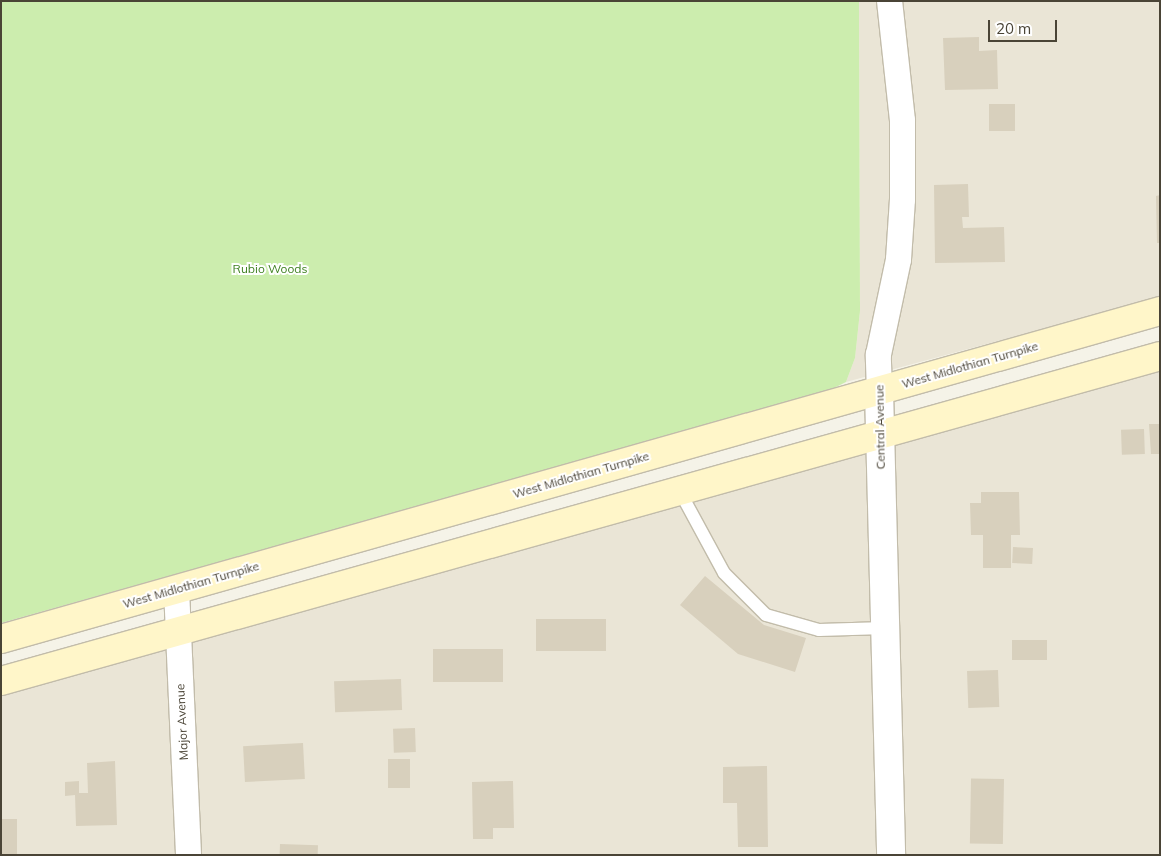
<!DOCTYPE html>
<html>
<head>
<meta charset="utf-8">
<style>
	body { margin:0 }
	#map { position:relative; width:1161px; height:856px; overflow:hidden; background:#f5f3e8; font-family:Mulish,sans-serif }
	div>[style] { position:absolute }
	.residential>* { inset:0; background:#eae5d6 }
	.green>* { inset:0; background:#ccedae }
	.building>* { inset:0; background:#d8d0bd; transform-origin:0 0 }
	.roads { filter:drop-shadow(1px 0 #c2bcaa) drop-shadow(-1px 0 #c2bcaa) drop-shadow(0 1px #c2bcaa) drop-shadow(0 -1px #c2bcaa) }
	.service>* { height:12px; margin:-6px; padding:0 6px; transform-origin:6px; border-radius:6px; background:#fff }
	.minor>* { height:25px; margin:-12.5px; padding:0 12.5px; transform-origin:12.5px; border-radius:12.5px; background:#fff }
	.tertiary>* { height:28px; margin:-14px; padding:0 14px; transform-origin:14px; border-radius:14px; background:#fff }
	.secondary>* { height:28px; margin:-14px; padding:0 14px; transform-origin:14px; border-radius:14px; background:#fff6c9 }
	span { translate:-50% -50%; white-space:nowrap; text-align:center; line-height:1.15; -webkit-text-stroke:4px #fff; paint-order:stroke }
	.park-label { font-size:12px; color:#408223 }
	.street-label { font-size:12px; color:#4a4436 }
	.frame { position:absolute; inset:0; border:2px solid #4a4436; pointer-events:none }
	.scale { position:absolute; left:988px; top:20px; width:69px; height:22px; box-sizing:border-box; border:2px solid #4a4436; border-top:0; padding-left:6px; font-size:15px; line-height:18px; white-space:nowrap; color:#4a4436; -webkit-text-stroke:4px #fff; paint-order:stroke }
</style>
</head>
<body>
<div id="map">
	<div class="residential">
		<i style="clip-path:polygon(859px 1px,1160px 1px,1160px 297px,846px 382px,855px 358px,860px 311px)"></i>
		<i style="clip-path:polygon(1160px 370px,1160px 855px,1px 855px,1px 693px)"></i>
	</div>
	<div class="green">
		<i style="clip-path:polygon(1px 1px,859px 1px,860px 311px,855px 358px,846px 382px,826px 392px,1px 623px)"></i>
	</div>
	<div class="building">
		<i style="clip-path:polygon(979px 37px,979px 51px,997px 50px,998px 89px,945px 90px,943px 38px)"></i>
		<i style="left:1015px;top:104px;width:27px;height:26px;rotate:90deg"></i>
		<i style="clip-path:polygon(968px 184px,969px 217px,962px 217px,963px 228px,1004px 227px,1005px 262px,935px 263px,934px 185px)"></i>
		<i style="clip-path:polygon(1160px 195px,1160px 243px,1157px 243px,1156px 196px)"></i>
		<i style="clip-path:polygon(1149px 424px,1160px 424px,1160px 454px,1151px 454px)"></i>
		<i style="left:1144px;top:429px;width:25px;height:23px;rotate:88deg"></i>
		<i style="clip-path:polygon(981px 492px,1019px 492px,1020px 535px,1011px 535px,1011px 568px,983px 568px,983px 535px,971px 535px,970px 503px,981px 503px)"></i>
		<i style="left:1013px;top:547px;width:20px;height:16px;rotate:3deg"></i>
		<i style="clip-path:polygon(705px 576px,764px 625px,806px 638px,795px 672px,738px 654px,680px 605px)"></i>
		<i style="left:606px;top:619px;width:32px;height:70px;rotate:90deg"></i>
		<i style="left:1047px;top:640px;width:20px;height:35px;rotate:90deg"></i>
		<i style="left:503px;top:649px;width:33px;height:70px;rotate:90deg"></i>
		<i style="left:998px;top:670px;width:37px;height:31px;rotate:88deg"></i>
		<i style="left:401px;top:679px;width:31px;height:67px;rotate:88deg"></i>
		<i style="left:415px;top:728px;width:24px;height:22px;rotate:88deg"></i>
		<i style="left:303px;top:743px;width:36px;height:60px;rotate:87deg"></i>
		<i style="left:388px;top:759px;width:22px;height:29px"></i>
		<i style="clip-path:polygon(115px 761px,117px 825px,76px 826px,75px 795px,65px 796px,65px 782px,79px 781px,79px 793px,88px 793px,87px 763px)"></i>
		<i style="clip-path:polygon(767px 766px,768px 847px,738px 847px,737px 803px,723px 803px,723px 767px)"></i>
		<i style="left:1004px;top:779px;width:65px;height:33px;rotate:91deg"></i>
		<i style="clip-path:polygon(513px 781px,514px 828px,493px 828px,493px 839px,473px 839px,472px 782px)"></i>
		<i style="left:1px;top:819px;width:16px;height:36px"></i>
		<i style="left:280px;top:844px;width:38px;height:11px;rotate:2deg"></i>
	</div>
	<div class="roads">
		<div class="service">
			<i style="left:679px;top:490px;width:94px;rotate:61.5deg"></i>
			<i style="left:724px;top:573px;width:59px;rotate:45deg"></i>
			<i style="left:766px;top:615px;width:55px;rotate:15.8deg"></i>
			<i style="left:819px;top:630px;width:66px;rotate:-1.7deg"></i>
		</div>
		<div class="minor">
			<i style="left:879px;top:391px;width:37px;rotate:-92deg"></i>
			<i style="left:878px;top:354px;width:97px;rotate:-78.1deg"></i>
			<i style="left:898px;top:259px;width:60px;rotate:-86.2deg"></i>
			<i style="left:902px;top:199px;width:79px;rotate:-90deg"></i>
			<i style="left:902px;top:120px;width:120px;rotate:-96.2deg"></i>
			<i style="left:176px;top:589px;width:266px;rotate:87.4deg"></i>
		</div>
		<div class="tertiary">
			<i style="left:879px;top:391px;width:464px;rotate:88.5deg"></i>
		</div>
		<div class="secondary">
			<i style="left:1px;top:639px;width:1205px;rotate:-15.8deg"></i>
			<i style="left:1px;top:681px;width:1204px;rotate:-15.66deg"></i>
		</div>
	</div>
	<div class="park-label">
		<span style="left:270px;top:269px">Rubio Woods</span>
	</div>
	<div class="street-label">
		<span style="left:970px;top:365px;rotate:-16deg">West Midlothian Turnpike</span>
		<span style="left:880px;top:427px;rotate:-91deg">Central Avenue</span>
		<span style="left:581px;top:475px;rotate:-16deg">West Midlothian Turnpike</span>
		<span style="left:191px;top:585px;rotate:-16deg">West Midlothian Turnpike</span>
		<span style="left:182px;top:722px;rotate:-93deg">Major Avenue</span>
	</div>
	<div class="frame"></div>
	<div class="scale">20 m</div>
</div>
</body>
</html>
